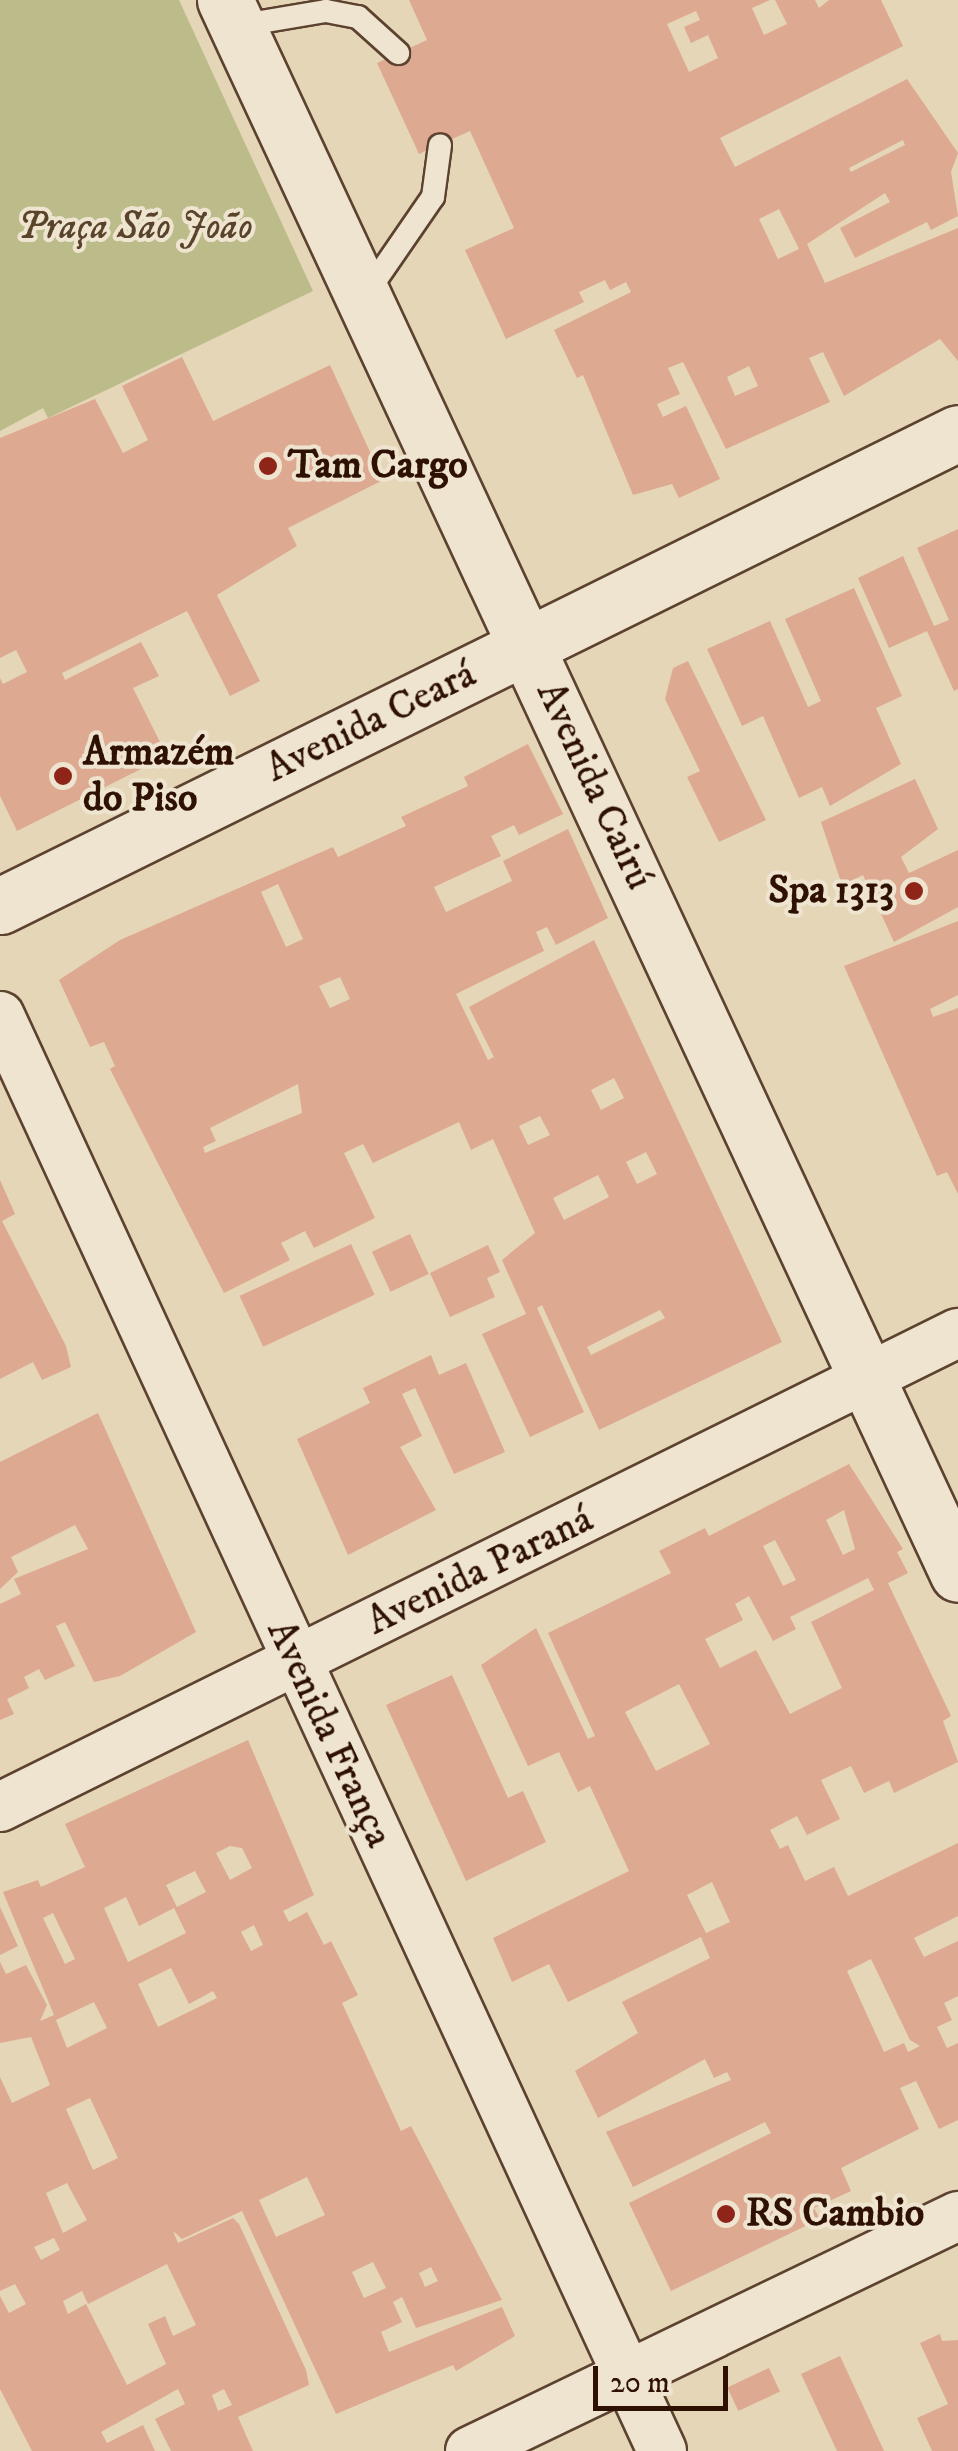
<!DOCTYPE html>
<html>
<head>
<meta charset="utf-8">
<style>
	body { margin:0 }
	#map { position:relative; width:958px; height:2451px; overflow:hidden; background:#e5d6b7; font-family:"IM FELL DW Pica",serif }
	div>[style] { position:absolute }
	.green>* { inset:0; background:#bbbc8a }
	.building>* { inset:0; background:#dea991; transform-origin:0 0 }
	.roads { filter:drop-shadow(2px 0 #5c422f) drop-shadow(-2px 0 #5c422f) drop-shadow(0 2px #5c422f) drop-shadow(0 -2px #5c422f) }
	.lane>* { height:22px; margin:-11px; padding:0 11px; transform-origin:11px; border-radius:11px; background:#eee4d0 }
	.street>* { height:48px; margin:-24px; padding:0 24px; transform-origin:24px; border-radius:24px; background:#eee4d0 }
	.secondary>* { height:55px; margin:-27.5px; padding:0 27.5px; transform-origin:27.5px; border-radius:27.5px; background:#eee4d0 }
	.dots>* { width:28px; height:28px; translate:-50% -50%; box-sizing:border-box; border:5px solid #eee4d0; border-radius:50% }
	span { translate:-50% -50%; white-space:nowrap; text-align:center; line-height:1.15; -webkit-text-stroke:8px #eee4d0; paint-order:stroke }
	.park-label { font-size:40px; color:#59442b; font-style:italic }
	.poi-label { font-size:40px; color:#2f1102; font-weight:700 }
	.left { translate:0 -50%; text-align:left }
	.right { translate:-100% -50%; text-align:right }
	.street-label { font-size:40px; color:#2f1102 }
	.scale { position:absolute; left:593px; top:2366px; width:135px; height:45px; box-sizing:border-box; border:5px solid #2f1102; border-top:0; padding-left:12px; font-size:30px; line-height:35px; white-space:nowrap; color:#2f1102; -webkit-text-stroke:8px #eee4d0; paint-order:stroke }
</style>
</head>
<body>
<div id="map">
	<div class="green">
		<i style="clip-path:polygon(0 0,179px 0,313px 291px,48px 418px,43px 408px,0 431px)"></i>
	</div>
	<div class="building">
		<i style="clip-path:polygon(evenodd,409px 0,770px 0,752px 8px,764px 35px,787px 24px,775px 0,815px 0,819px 8px,829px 0,881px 0,903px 46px,720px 138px,735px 167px,907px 79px,958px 153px,951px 172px,958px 216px,931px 230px,927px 222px,855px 258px,840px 228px,890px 202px,885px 193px,807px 244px,825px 283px,958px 228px,958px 361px,940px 339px,844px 396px,823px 352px,809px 358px,830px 402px,726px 449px,683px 362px,668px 368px,680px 394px,657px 404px,663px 417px,686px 406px,720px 479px,679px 498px,672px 484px,633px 495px,583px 375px,577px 378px,554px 330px,631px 292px,626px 282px,610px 290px,605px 280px,579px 292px,584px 302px,506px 339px,465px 250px,514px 228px,470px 131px,419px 154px,377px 63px,427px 40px,409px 0,696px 11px,700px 20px,684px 27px,691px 43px,708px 35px,718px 58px,689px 72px,667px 24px,696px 11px,409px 0,903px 140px,905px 145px,851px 172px,849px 168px,903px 140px,409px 0,779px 209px,799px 249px,778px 259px,759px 219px,779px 209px,409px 0,749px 366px,758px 386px,735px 396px,727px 377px,749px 366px)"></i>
		<i style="clip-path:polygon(182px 357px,213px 421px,330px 365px,383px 480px,288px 528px,297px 546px,217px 595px,260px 681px,230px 696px,187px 611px,62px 673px,65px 680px,141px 642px,159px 676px,133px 688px,167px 756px,17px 831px,0 796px,0 678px,3px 684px,27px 672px,16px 650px,0 658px,0 438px,95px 399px,123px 453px,148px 440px,122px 386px)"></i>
		<i style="clip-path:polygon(958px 529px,958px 689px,954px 691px,927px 631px,889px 648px,858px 578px,903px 556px,934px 626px,949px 620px,917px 548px)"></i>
		<i style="clip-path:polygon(854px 588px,902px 696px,876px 708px,901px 764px,830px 806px,822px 787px,799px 798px,763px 716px,742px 726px,707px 649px,770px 621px,808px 707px,821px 701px,785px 619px)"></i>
		<i style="clip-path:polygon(688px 661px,766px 820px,719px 842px,687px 777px,700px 771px,665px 699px,673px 668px)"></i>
		<i style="clip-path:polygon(evenodd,528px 744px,563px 814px,519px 835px,514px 825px,491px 836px,501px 856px,434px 887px,446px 912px,512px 881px,503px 861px,568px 829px,608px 918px,556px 945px,547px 927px,536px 932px,544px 951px,456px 994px,488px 1060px,494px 1057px,469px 1007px,594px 940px,782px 1342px,599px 1430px,542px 1305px,537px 1308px,584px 1412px,530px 1437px,482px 1334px,526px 1314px,502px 1260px,535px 1233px,493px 1139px,471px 1150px,459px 1122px,373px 1163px,363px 1144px,344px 1153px,375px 1218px,314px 1248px,305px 1231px,281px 1243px,290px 1260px,224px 1293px,110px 1069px,115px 1066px,104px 1042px,90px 1047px,59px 980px,120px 940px,333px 847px,338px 857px,406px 826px,401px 817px,468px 786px,464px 777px,528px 744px,278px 884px,303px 939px,286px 947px,261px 892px,278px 884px,528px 744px,340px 977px,350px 999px,330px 1008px,319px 986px,340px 977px,528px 744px,614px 1078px,624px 1098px,601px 1110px,591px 1090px,614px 1078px,528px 744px,298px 1084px,302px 1113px,205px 1153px,203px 1147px,216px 1141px,210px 1128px,298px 1084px,528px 744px,540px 1116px,550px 1135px,528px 1145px,519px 1126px,540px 1116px,528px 744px,646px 1152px,657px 1174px,637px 1184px,626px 1162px,646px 1152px,528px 744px,598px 1175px,609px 1197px,564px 1220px,553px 1198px,598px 1175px,528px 744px,660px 1310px,665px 1318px,591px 1355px,587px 1347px,660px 1310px)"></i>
		<i style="clip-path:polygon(915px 779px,938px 829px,901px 857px,909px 873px,958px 850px,958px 907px,894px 942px,863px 875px,842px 885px,821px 822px)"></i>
		<i style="clip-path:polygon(958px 921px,958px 995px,930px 1009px,933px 1017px,958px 1008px,958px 1194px,947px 1172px,937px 1176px,844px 966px)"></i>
		<i style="clip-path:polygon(0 1180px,15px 1214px,2px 1221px,66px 1346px,71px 1367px,42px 1380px,33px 1362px,0 1379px)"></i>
		<i style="left:410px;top:1234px;width:44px;height:42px;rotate:65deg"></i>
		<i style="left:351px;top:1244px;width:56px;height:123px;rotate:65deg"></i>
		<i style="clip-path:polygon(488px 1245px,500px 1272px,487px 1278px,495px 1297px,450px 1317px,430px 1273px)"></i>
		<i style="clip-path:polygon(431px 1355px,439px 1375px,466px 1363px,505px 1452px,454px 1474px,415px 1388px,402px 1394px,422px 1436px,400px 1447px,436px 1510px,348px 1555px,297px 1439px,370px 1403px,363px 1388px)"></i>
		<i style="clip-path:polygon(98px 1413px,196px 1632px,120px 1676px,94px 1682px,65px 1622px,56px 1626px,75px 1666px,45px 1680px,39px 1669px,24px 1677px,29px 1688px,7px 1699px,14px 1714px,0 1720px,0 1604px,21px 1594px,14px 1579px,88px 1549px,75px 1525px,11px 1557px,18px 1572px,0 1589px,0 1462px)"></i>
		<i style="clip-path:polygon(evenodd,849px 1464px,903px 1549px,897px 1552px,908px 1573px,888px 1583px,951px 1716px,943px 1721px,958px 1762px,894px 1793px,889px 1781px,864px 1793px,851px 1766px,821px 1780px,840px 1819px,807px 1835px,797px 1816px,770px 1830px,780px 1849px,788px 1845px,805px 1881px,834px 1867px,848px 1896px,958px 1843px,958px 1916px,914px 1938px,924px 1957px,958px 1941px,958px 1996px,944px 2003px,952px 2020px,937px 2027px,947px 2048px,958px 2043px,958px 2120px,939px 2129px,916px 2081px,900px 2088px,919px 2129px,841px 2168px,851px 2191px,814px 2208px,820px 2219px,671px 2291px,629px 2203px,771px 2133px,765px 2122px,633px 2187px,606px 2132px,731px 2080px,727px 2072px,714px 2078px,705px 2059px,598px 2118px,575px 2071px,638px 2033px,622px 2002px,710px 1958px,701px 1937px,568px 2002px,549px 1964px,512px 1982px,493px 1938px,629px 1871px,590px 1786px,578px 1792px,559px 1752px,528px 1766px,481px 1665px,536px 1628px,588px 1739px,595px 1736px,548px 1633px,671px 1573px,659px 1551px,705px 1528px,709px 1536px,849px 1464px,844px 1510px,855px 1549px,843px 1555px,826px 1520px,844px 1510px,849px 1464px,775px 1540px,796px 1580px,783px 1586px,763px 1546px,775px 1540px,849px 1464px,868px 1578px,874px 1590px,811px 1622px,842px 1688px,790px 1714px,756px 1650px,720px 1668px,705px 1639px,743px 1620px,735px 1604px,749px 1596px,773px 1641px,796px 1629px,790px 1617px,868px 1578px,849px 1464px,679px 1684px,710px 1744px,656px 1771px,625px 1712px,679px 1684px,849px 1464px,712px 1882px,730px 1922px,706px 1933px,687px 1895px,712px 1882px,849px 1464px,871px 1959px,910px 2040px,920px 2046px,908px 2052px,904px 2043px,884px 2052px,847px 1971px,871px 1959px)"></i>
		<i style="clip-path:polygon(452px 1675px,508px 1798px,523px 1791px,546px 1842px,466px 1881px,386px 1705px)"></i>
		<i style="clip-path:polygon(evenodd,248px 1740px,314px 1895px,283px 1911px,289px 1922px,307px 1912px,324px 1945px,331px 1941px,358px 1995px,342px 2003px,401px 2131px,411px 2126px,502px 2300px,416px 2328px,402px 2297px,393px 2302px,402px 2322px,381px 2332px,389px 2352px,502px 2307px,515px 2336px,456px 2371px,453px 2365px,336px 2414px,242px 2211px,182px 2239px,173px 2231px,178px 2243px,233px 2218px,239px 2224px,306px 2370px,309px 2385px,238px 2417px,253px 2451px,171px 2451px,155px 2419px,185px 2404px,178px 2389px,101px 2432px,107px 2443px,143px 2425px,155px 2451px,32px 2451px,0 2389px,0 2296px,9px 2313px,26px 2304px,15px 2284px,0 2291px,0 2077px,12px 2103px,50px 2085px,31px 2037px,0 2043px,0 1962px,6px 1974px,26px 1965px,47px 2005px,40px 2021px,54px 2015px,3px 1892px,38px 1880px,41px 1887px,85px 1867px,65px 1824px,248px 1740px,230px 1846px,242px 1848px,252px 1868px,230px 1880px,216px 1853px,230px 1846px,248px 1740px,195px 1871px,206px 1892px,177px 1907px,166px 1885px,195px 1871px,248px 1740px,126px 1897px,139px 1926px,174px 1908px,186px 1933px,128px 1962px,104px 1908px,126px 1897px,248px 1740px,53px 1913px,75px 1959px,65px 1964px,43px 1918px,53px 1913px,248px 1740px,254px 1925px,263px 1945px,251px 1951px,241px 1932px,254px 1925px,248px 1740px,171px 1968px,189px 2004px,213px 1991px,217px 1998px,158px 2027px,138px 1984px,171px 1968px,248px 1740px,94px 2002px,107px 2028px,67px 2048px,56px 2020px,94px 2002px,248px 1740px,90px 2098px,118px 2158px,93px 2170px,66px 2109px,90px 2098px,248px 1740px,307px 2177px,325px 2215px,276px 2237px,259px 2200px,307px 2177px,248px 1740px,67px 2183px,87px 2220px,63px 2233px,46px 2193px,67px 2183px,248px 1740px,54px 2238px,60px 2250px,41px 2260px,34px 2247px,54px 2238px,248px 1740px,373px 2262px,386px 2288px,364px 2298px,352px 2272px,373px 2262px,248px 1740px,167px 2264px,196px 2325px,173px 2336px,165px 2316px,148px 2324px,166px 2364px,127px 2385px,86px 2304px,68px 2314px,63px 2301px,82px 2291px,88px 2304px,167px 2264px,248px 1740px,431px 2267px,438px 2281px,425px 2287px,419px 2273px,431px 2267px,248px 1740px,224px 2389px,232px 2405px,218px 2411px,212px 2395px,224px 2389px)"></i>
		<i style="clip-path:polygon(0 1907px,18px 1946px,0 1955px)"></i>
		<i style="clip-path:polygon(940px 2334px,942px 2341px,958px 2340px,958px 2451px,932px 2451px,917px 2418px,948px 2404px,920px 2343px)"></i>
		<i style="clip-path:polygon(840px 2356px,884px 2451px,837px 2451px,801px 2374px)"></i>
		<i style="left:769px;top:2368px;width:26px;height:46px;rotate:65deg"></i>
	</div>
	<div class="roads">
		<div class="lane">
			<i style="left:237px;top:26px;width:90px;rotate:-9.6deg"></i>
			<i style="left:326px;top:11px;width:33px;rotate:11deg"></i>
			<i style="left:358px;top:17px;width:54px;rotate:42deg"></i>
			<i style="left:366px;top:294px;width:118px;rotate:-55.4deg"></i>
			<i style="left:433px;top:197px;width:52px;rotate:-82.3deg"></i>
		</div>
		<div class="street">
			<i style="left:0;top:1016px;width:1580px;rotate:65.23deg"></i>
			<i style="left:0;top:1807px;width:1069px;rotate:-26.33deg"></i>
			<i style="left:470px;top:2451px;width:542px;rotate:-25.71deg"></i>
		</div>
		<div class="secondary">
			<i style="left:225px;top:0;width:1736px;rotate:65.03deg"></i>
			<i style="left:0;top:906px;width:1068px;rotate:-26.28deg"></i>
		</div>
	</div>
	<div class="dots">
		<i style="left:268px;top:466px;background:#8f2418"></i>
		<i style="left:63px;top:776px;background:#8f2418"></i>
		<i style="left:914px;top:891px;background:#8f2418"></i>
		<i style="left:726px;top:2214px;background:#8f2418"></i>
	</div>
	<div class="park-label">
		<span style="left:135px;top:227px">Praça São João</span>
	</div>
	<div class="poi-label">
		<span class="left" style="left:288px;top:466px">Tam Cargo</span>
		<span class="left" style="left:83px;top:776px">Armazém<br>do Piso</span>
		<span class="right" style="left:894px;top:891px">Spa 1313</span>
		<span class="left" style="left:746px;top:2214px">RS Cambio</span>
	</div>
	<div class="street-label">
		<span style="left:371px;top:722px;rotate:-26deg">Avenida Ceará</span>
		<span style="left:594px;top:786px;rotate:65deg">Avenida Cairú</span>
		<span style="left:480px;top:1571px;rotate:-26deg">Avenida Paraná</span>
		<span style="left:329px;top:1734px;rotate:65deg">Avenida França</span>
	</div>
	<div class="scale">20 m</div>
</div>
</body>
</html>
